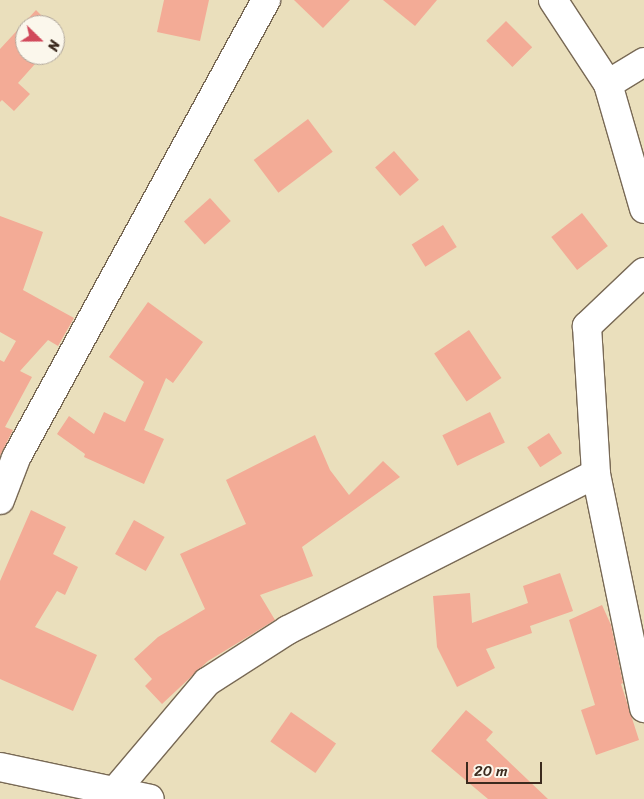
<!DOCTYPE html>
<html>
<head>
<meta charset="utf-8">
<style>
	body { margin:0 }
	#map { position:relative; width:644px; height:799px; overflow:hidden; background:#eadfbc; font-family:Sriracha,sans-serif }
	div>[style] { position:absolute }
	.building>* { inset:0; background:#f3ab96; transform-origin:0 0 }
	.roads { filter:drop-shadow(1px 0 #786955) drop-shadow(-1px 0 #786955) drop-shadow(0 1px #786955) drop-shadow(0 -1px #786955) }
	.minor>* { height:28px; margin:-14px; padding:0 14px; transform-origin:14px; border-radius:14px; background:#fff }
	span { translate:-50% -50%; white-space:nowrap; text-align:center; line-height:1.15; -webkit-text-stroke:4px #fbf7ec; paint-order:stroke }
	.north { position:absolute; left:15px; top:15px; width:50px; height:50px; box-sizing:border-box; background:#fbf7ec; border:1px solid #aea59a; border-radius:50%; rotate:112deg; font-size:14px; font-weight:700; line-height:20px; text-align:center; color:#3b2a1e }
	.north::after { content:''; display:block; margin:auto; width:18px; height:22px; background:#d1495b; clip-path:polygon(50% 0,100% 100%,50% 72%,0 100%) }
	.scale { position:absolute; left:466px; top:762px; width:76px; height:22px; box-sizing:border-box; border:2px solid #3b2a1e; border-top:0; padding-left:6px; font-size:15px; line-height:18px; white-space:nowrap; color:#3b2a1e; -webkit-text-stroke:4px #fbf7ec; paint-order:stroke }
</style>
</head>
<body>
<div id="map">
	<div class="building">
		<i style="clip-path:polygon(164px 0,209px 0,200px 41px,157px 32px)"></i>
		<i style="clip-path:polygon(294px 0,350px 0,323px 28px)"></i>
		<i style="clip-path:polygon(383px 0,437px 0,415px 26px)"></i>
		<i style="clip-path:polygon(36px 10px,51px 25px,25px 25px,25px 55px,43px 55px,18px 83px,30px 94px,14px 111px,2px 100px,0 102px,0 49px)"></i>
		<i style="left:506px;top:21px;width:37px;height:28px;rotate:45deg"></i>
		<i style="left:308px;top:119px;width:41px;height:68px;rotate:53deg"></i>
		<i style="left:394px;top:151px;width:38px;height:25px;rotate:49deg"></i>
		<i style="left:210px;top:198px;width:31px;height:35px;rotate:48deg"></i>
		<i style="left:582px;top:213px;width:42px;height:39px;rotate:52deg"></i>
		<i style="clip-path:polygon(0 216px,43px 232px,23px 290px,74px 318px,58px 346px,48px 340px,20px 371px,32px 377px,5px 427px,13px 430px,0 456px,0 360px,4px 362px,16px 341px,0 332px)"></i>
		<i style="left:443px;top:225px;width:26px;height:37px;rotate:58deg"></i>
		<i style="clip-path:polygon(148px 302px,203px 342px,173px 383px,166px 378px,144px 430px,164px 439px,144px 484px,84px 457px,85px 454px,57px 434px,69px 416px,94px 434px,104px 412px,125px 422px,144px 382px,109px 357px)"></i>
		<i style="left:469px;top:330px;width:58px;height:42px;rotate:56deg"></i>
		<i style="left:490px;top:412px;width:34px;height:53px;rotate:64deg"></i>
		<i style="left:549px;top:433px;width:24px;height:26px;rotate:57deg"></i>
		<i style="clip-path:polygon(315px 435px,330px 470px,349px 495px,383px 461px,400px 477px,302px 547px,313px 576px,260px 595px,275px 620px,208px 661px,162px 704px,145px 686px,152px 679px,134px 659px,158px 637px,205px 609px,180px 554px,246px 524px,226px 480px)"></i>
		<i style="clip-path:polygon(31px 510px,66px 527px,53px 554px,78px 567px,65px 595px,57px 591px,35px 627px,97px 655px,73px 711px,0 679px,0 581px)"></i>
		<i style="left:134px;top:520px;width:35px;height:39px;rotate:29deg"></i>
		<i style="clip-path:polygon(560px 573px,573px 611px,530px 626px,532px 633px,486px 649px,495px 668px,457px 687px,437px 647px,433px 596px,470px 593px,472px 623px,528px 603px,523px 586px)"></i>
		<i style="clip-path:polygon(602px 605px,611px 625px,623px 683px,621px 684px,639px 740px,596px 755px,581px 710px,595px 705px,569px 620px)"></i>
		<i style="clip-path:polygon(466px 710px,493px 732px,486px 740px,548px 799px,488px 799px,431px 751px)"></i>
		<i style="left:291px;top:712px;width:55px;height:36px;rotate:35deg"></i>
	</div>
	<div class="roads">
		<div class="minor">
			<i style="left:553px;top:0;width:100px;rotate:56.8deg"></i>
			<i style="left:608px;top:84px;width:42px;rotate:-31.4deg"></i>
			<i style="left:608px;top:84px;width:130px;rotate:73.9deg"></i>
			<i style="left:644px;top:272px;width:79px;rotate:136.5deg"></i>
			<i style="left:587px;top:326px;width:148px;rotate:86.5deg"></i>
			<i style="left:596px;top:474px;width:239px;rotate:78.4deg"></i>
			<i style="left:0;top:500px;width:45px;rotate:-69.1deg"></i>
			<i style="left:16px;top:458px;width:522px;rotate:-61.37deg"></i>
			<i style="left:0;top:767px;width:153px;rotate:12deg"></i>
			<i style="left:114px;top:792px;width:144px;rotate:-49.8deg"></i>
			<i style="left:207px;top:682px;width:96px;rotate:-32.7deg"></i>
			<i style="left:288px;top:630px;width:345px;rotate:-26.9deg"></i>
		</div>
	</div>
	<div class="north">N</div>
	<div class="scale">20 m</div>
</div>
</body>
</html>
